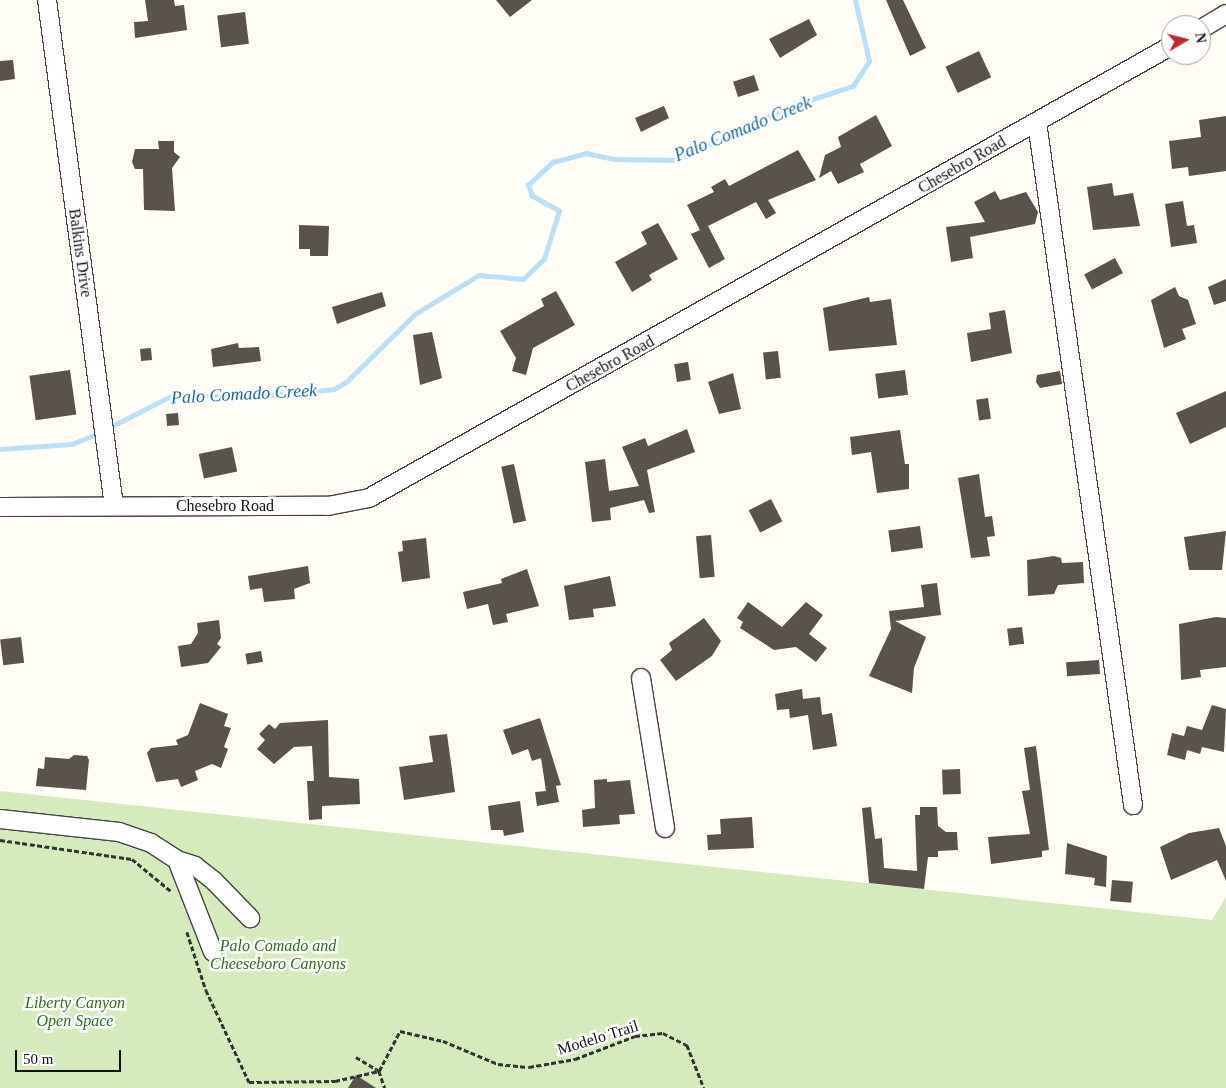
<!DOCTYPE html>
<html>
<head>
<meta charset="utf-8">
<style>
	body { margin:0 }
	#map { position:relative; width:1226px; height:1088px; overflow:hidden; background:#fffdf5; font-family:Georgia,serif }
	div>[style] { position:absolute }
	.green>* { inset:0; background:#d5ebbd }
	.stream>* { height:4.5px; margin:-2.25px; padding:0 2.25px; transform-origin:2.25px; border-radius:2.25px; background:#b9e0f7 }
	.building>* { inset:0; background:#5a524d; transform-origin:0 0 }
	.path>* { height:2.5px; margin-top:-1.25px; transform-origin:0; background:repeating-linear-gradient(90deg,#333 0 5px,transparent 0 7.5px) }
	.roads { filter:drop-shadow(1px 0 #444) drop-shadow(-1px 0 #444) drop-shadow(0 1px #444) drop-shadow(0 -1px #444) }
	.minor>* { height:18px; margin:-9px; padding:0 9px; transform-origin:9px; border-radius:9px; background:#fff }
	span { translate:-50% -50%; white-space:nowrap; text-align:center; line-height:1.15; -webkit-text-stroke:5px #fff; paint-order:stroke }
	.street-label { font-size:16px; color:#111 }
	.park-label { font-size:16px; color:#2f6b1f; font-style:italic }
	.water-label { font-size:18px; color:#1768a6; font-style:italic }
	.north { position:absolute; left:1161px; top:15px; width:50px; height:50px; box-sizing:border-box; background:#fff; border:1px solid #a0a0a0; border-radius:50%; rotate:82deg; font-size:14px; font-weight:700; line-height:20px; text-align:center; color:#111 }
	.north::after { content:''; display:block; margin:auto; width:18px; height:22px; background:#c4262e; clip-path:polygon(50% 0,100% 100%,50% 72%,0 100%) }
	.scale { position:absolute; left:15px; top:1050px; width:106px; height:22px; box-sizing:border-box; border:2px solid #111; border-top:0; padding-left:6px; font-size:15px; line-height:18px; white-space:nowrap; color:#111; -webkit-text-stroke:4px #fff; paint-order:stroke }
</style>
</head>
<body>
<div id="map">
	<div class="green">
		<i style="clip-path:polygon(0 791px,1212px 920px,1226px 897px,1226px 1088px,0 1088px)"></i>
	</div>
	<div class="stream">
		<i style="left:108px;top:428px;width:71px;rotate:-26.9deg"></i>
		<i style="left:171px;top:396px;width:91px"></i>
		<i style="left:262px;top:396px;width:72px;rotate:-5.6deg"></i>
		<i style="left:334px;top:389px;width:14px;rotate:-30deg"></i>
		<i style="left:346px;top:382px;width:97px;rotate:-44.6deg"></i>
		<i style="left:415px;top:314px;width:75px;rotate:-31.4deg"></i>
		<i style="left:479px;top:275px;width:44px;rotate:5.2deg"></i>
		<i style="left:523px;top:279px;width:29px;rotate:-44deg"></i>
		<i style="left:544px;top:259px;width:50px;rotate:-72.6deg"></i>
		<i style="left:559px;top:211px;width:31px;rotate:-151deg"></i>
		<i style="left:532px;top:196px;width:12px;rotate:-110deg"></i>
		<i style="left:528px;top:185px;width:34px;rotate:-43deg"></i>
		<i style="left:553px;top:162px;width:34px;rotate:-15deg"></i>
		<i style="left:586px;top:153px;width:30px;rotate:12deg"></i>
		<i style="left:615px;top:159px;width:61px;rotate:0.9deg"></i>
		<i style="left:676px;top:160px;width:122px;rotate:-25.3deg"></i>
		<i style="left:786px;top:108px;width:71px;rotate:-18.2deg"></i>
		<i style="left:853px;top:86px;width:30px;rotate:-57deg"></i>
		<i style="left:869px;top:61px;width:63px;rotate:-102.9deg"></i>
		<i style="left:0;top:449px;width:72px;rotate:-4deg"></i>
		<i style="left:72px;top:444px;width:29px;rotate:-22deg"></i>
	</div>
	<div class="building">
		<i style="clip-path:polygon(145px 0,174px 0,175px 6px,184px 5px,187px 30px,135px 38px,134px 22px,148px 21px)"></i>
		<i style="clip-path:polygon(496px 0,532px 0,510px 17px)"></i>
		<i style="clip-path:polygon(886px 0,903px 0,926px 48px,910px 56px)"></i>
		<i style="left:245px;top:12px;width:32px;height:28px;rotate:83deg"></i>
		<i style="clip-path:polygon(809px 19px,817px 35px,780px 58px,769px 39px)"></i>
		<i style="left:979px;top:51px;width:29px;height:37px;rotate:65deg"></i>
		<i style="clip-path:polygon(13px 60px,15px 79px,0 81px,0 61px)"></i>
		<i style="left:754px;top:75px;width:16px;height:22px;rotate:72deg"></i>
		<i style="clip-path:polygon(664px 106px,669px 118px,641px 132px,635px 118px)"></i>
		<i style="clip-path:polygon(876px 115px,892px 146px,860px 164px,864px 172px,838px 184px,831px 171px,819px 178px,825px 155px,841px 147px,838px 137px)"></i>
		<i style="clip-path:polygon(1226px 116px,1226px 171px,1189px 176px,1188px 167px,1172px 169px,1169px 141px,1201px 137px,1199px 120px)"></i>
		<i style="clip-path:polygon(158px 141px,174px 141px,174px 152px,180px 157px,172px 168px,175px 211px,144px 210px,143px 169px,135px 169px,132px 162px,135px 149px,159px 149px)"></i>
		<i style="clip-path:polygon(798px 150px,816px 180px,768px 200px,776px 213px,766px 219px,756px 202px,708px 226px,725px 259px,709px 268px,691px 234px,700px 230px,687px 205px,714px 192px,711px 187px,725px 179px,729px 186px)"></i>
		<i style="clip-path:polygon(1112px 183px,1114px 196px,1133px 193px,1140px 226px,1093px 230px,1087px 187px)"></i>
		<i style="clip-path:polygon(995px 191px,1000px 200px,1026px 192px,1038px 212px,1035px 224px,970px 237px,973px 258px,951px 262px,946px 227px,985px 222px,974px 202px)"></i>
		<i style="clip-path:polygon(1183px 201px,1187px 226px,1194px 225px,1197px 243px,1171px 247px,1165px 204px)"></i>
		<i style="clip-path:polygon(658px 223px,678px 259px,649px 275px,652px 280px,632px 292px,615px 262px,647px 244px,641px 232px)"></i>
		<i style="clip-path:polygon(299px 225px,329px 226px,328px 256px,310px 256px,310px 249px,299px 249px)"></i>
		<i style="left:1115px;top:258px;width:17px;height:35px;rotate:62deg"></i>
		<i style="clip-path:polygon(1226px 279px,1226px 301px,1214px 305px,1208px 287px)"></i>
		<i style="clip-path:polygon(1175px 287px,1179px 296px,1188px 300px,1196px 324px,1182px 329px,1186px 339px,1164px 348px,1151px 300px)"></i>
		<i style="clip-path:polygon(556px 291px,575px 325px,533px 348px,526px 375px,512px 371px,516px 358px,500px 331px,544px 306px,541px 299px)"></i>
		<i style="clip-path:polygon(382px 292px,386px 306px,337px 324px,332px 307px)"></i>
		<i style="clip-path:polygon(869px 297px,870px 302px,891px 299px,897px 345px,829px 351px,823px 308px)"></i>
		<i style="clip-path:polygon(1005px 310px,1012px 353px,971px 362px,967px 333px,991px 329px,989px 313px)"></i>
		<i style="clip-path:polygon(432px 332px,442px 378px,420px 385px,413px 335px)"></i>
		<i style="clip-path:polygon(238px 343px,239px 348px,259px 347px,261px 361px,213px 367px,211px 349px)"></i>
		<i style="left:151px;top:348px;width:12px;height:11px;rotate:85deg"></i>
		<i style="left:778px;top:351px;width:27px;height:15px;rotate:84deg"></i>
		<i style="left:688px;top:362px;width:18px;height:14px;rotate:81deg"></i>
		<i style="left:70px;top:370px;width:45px;height:41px;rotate:82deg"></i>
		<i style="left:905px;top:370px;width:25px;height:30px;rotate:83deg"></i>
		<i style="clip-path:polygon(1060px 371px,1062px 384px,1040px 388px,1036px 382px,1037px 375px)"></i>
		<i style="clip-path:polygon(733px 373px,741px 409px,719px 414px,708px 382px)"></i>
		<i style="clip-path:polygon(1226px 391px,1226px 427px,1190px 444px,1176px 413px)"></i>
		<i style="left:988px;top:398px;width:21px;height:12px;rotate:82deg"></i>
		<i style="left:178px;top:413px;width:12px;height:12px;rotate:85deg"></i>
		<i style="clip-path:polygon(687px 429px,695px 452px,647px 470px,655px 512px,649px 513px,644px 500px,610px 508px,611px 520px,592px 522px,585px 462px,605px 459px,609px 491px,639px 486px,622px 447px,645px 438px,648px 446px)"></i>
		<i style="clip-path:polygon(900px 430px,905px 464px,909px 464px,909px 489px,877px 493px,871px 452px,852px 455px,850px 437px)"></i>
		<i style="left:232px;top:447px;width:25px;height:34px;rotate:78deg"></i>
		<i style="left:514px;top:464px;width:58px;height:13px;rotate:78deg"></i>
		<i style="clip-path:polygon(979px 474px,985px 517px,992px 516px,995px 536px,987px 537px,990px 556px,971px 558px,958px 478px)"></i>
		<i style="left:771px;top:499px;width:25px;height:25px;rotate:63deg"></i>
		<i style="left:920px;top:526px;width:22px;height:32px;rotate:82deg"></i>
		<i style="clip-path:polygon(1226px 531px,1222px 570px,1189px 570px,1184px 537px)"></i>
		<i style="left:711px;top:535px;width:42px;height:15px;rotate:85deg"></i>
		<i style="clip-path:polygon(426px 538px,430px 578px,402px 582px,398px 552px,403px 551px,402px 541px)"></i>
		<i style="clip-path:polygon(1054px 556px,1061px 558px,1062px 563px,1083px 562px,1084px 583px,1058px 585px,1054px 594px,1028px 596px,1027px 560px)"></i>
		<i style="clip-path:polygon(308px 566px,310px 583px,294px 589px,295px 599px,264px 602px,262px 588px,250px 590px,248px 576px)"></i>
		<i style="clip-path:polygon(527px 569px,539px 606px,506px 614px,508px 622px,493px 625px,488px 604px,467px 609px,463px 592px,502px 583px,501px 579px)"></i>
		<i style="clip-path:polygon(610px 576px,616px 606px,593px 609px,594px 617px,569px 620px,564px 586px)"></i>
		<i style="clip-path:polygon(937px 583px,941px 615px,895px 621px,926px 637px,914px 668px,912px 693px,869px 676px,891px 629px,889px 611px,924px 607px,921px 585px)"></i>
		<i style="clip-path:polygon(748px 602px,782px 627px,806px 602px,823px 615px,809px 634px,827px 648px,816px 662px,796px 647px,774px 650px,740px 628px,743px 622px,737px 618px)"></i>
		<i style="clip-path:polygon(1216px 617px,1226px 618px,1226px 667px,1200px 670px,1201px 677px,1181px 680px,1179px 624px)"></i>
		<i style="clip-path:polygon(704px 618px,721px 641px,712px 656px,676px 681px,660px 660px,672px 650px,669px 643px)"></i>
		<i style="clip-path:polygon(219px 620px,221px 638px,217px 644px,221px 647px,208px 663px,181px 667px,178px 646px,191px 644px,198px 633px,197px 623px)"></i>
		<i style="left:1022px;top:627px;width:17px;height:15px;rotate:83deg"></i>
		<i style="left:21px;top:637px;width:26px;height:21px;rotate:83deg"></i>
		<i style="left:261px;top:651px;width:11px;height:16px;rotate:80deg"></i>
		<i style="left:1099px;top:660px;width:14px;height:33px;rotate:86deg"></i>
		<i style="clip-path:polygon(802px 689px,803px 699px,820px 697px,822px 715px,832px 713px,837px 746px,813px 750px,808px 715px,790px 718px,789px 709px,777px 710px,775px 694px)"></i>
		<i style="clip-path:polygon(200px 703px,228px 714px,224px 726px,231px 728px,224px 747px,228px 749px,221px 768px,212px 764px,195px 771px,198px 780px,181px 787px,178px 779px,156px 782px,147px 753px,151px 748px,178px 745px,176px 740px,188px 735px)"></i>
		<i style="clip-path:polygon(1212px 705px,1226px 709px,1224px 752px,1202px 747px,1200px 754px,1187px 750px,1185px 760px,1167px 755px,1172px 733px,1184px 736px,1187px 726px,1202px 730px)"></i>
		<i style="clip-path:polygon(540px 718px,561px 785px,556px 786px,559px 802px,537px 806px,535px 792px,546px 791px,541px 758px,532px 761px,528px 749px,512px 755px,503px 730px)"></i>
		<i style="clip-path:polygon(328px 720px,329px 777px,359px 779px,360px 804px,322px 806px,322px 819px,309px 820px,307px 781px,314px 781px,312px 746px,294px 747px,274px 764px,257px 749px,265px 740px,259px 734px,269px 724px,275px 729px,280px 723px)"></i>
		<i style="clip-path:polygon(447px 734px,455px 792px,404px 800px,399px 767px,433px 762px,429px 736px)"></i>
		<i style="clip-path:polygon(1036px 746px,1049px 850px,1042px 851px,1042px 857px,991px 864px,988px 837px,1030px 834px,1022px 791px,1030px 790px,1024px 748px)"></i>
		<i style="clip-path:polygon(74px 755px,87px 756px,89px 760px,86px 790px,36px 786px,38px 768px,44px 769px,45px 757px,69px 759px)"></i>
		<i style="left:960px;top:769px;width:25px;height:18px;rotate:88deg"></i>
		<i style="clip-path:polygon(607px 779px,607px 782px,630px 780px,635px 814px,619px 815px,620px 824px,583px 827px,582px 810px,595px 808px,594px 780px)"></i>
		<i style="clip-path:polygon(520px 801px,524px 832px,504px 836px,503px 830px,491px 830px,488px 806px)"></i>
		<i style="clip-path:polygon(871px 807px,875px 839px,882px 838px,884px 868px,917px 871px,915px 815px,920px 815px,920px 807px,937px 807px,938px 826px,946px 832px,957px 832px,958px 850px,938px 851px,938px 857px,928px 857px,924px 889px,869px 883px,862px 808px)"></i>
		<i style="clip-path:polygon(752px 817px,754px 848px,708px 850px,707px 835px,721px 834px,720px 819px)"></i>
		<i style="clip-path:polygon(1219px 828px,1226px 846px,1226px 881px,1217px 860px,1171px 880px,1160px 847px,1189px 833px)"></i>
		<i style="clip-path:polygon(1067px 843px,1107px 856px,1106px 887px,1094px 885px,1095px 878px,1065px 874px)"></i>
		<i style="left:1112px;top:880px;width:21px;height:21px;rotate:5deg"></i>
		<i style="clip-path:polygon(356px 1075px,376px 1088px,348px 1088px)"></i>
	</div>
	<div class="path">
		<i style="left:0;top:840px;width:133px;rotate:8.2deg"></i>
		<i style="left:132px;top:859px;width:52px;rotate:39.5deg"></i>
		<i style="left:187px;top:932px;width:61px;rotate:71.9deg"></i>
		<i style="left:206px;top:990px;width:102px;rotate:64.9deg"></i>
		<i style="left:249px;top:1082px;width:86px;rotate:-0.7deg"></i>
		<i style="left:335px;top:1081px;width:45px;rotate:-12.8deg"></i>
		<i style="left:379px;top:1071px;width:45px;rotate:-62.3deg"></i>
		<i style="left:400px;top:1031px;width:44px;rotate:13.1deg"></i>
		<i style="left:443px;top:1041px;width:60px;rotate:22.7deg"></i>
		<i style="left:498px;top:1064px;width:31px;rotate:6deg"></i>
		<i style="left:529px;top:1067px;width:47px;rotate:-9.9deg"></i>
		<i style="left:575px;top:1059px;width:64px;rotate:-21deg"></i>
		<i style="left:635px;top:1036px;width:28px;rotate:-6deg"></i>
		<i style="left:663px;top:1033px;width:27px;rotate:27deg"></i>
		<i style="left:687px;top:1045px;width:46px;rotate:68.4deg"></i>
		<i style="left:356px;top:1057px;width:27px;rotate:31deg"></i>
		<i style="left:379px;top:1071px;width:18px;rotate:71deg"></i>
	</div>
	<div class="roads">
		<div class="minor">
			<i style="left:47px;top:0;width:510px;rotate:82.46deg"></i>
			<i style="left:1201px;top:29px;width:29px;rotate:-31deg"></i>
			<i style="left:1037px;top:122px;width:690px;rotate:82deg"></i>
			<i style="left:0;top:507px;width:328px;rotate:-0.2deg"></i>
			<i style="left:328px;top:506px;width:42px;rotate:-11deg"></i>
			<i style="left:369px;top:498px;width:921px;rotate:-29.41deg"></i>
			<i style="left:641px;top:678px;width:152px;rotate:80.9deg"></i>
			<i style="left:0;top:819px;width:120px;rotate:6.2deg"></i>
			<i style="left:119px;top:832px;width:34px;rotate:19deg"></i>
			<i style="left:151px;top:843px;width:31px;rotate:33deg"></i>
			<i style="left:213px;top:952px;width:99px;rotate:-111.4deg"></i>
			<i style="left:177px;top:860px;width:19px;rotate:18deg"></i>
			<i style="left:195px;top:866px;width:24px;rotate:38deg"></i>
			<i style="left:214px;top:881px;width:52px;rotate:45.8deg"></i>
		</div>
	</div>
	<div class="street-label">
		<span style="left:962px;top:165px;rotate:-30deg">Chesebro Road</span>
		<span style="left:80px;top:253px;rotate:82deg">Balkins Drive</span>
		<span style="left:610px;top:364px;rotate:-29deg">Chesebro Road</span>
		<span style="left:225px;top:506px">Chesebro Road</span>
		<span style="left:598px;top:1038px;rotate:-17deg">Modelo Trail</span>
	</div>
	<div class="park-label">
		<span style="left:278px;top:955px">Palo Comado and<br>Cheeseboro Canyons</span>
		<span style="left:75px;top:1012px">Liberty Canyon<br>Open Space</span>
	</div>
	<div class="water-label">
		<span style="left:743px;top:129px;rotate:-22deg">Palo Comado Creek</span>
		<span style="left:244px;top:394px;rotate:-3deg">Palo Comado Creek</span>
	</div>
	<div class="north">N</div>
	<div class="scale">50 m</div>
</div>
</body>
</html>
